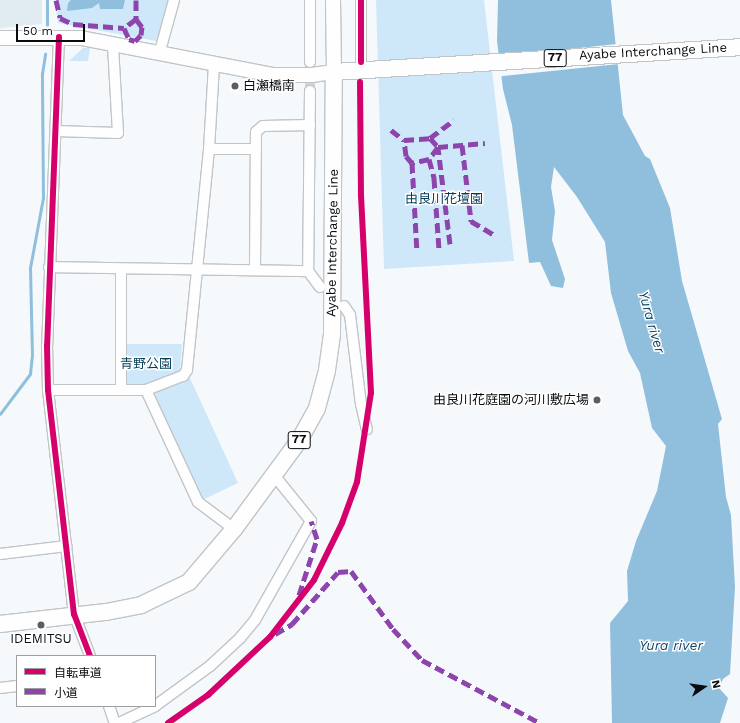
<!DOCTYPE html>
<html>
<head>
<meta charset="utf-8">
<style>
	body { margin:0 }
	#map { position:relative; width:740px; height:723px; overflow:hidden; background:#f6f9fc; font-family:"Work Sans","Noto Sans JP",sans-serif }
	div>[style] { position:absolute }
	.built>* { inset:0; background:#e0ebf2 }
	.green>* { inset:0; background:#cee8f9 }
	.water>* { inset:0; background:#8fbfdd }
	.pier>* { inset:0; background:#f6f9fc; transform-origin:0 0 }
	.stream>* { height:2.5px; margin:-1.25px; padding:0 1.25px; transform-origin:1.25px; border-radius:1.25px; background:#8fbfdd }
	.street-tunnel>* { height:10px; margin-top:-5px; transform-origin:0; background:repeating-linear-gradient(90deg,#d2d5d8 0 10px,transparent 0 15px) }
	.roads { filter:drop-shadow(1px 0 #c2c5c8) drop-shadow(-1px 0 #c2c5c8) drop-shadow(0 1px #c2c5c8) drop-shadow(0 -1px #c2c5c8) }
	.street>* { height:10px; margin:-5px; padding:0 5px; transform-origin:5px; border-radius:5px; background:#fefeff }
	.secondary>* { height:14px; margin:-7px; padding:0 7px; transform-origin:7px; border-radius:7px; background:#fefeff }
	.primary>* { height:16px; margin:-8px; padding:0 8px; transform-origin:8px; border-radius:8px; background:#fefeff }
	.quiet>* { height:5px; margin-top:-2.5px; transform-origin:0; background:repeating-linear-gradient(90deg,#8e44ad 0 10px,transparent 0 15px) }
	.cycleway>* { height:6px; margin:-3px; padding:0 3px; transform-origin:3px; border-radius:3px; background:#d6006c }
	.dots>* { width:11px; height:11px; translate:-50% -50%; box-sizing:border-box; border:2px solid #fff; border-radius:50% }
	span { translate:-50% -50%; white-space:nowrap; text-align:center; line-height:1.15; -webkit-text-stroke:3px #fff; paint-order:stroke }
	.shield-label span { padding:1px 3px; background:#fff; border:1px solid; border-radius:3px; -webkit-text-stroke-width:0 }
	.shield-label { font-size:12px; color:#090c0e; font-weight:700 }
	.street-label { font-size:13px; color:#090c0e }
	.poi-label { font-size:13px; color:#090c0e }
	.left { translate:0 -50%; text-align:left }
	.right { translate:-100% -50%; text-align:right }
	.park-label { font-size:13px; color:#033c59 }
	.water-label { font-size:14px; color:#124764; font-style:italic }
	.legend { position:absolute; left:16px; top:655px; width:140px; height:52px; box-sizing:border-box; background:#fff; border:1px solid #9d9e9f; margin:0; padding:5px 7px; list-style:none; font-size:12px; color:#090c0e }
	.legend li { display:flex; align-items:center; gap:8px; height:20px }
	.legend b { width:20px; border:1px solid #9d9e9f }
	.north { position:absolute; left:684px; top:667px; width:40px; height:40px; -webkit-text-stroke:3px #fff; paint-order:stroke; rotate:77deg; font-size:11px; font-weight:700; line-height:16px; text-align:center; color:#090c0e }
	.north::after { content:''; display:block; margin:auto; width:14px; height:18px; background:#090c0e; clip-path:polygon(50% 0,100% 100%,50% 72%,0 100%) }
	.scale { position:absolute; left:16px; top:24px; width:69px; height:18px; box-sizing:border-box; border:2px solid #090c0e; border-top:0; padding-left:5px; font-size:12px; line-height:14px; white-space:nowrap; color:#090c0e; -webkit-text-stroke:3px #fff; paint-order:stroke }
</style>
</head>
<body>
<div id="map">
	<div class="built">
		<i style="clip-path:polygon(0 0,42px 0,42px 24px,0 28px)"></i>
	</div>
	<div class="green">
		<i style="clip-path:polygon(55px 0,172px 0,156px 41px,58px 23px)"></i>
		<i style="clip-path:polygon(376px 0,484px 0,514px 261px,384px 269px)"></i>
		<i style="clip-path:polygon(83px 48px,90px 48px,88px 61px,69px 61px)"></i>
		<i style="clip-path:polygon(125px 344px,182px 344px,180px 371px,147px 386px,128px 386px,125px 382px)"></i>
		<i style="clip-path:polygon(190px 378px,238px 483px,200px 501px,153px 400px,156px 392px)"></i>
	</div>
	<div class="water">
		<i style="clip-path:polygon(71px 0,125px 0,123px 9px,100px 9px,99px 3px,92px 8px,67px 11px,68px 3px)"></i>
		<i style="clip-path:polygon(498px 0,611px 0,623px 115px,645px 156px,650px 159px,670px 208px,682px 281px,722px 419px,718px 424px,726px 497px,731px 515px,735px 587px,730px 674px,723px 679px,719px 688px,728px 698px,720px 723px,612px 723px,610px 623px,628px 601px,627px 571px,636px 541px,657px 491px,666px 446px,652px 428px,640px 373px,628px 351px,611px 293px,605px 242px,577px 197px,554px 167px,551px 187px,555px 211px,552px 240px,565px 279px,563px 288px,551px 286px,540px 262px,529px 263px,512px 125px,503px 89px,497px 41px)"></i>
	</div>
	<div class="pier">
		<i style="left:617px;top:44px;width:20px;height:121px;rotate:84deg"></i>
	</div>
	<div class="stream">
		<i style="left:47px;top:25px;width:25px;rotate:-90deg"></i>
		<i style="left:0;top:414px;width:50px;rotate:-53.1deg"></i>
		<i style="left:30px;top:374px;width:18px;rotate:-84deg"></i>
		<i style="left:32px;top:356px;width:88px;rotate:-91.3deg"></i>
		<i style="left:30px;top:268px;width:71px;rotate:-79.5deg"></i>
		<i style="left:43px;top:198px;width:124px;rotate:-90.5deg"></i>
		<i style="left:42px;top:74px;width:20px;rotate:-81deg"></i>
	</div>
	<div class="street-tunnel">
		<i style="left:310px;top:91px;width:29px;rotate:-90deg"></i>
	</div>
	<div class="roads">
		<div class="street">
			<i style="left:310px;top:0;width:62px;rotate:90deg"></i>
			<i style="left:59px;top:37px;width:309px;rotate:92.2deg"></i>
			<i style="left:47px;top:346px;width:44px;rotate:88.7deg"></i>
			<i style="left:48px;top:390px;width:226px;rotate:83.4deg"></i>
			<i style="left:74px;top:614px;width:45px;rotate:69.1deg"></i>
			<i style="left:160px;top:51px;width:53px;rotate:-74.6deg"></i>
			<i style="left:361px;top:62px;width:62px;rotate:-90deg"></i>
			<i style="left:310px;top:91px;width:180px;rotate:90.6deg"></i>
			<i style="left:308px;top:271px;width:20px;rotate:53deg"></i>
			<i style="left:56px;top:131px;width:62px;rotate:1.8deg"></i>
			<i style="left:118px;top:133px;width:88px;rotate:-93.3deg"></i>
			<i style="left:209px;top:149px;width:47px"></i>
			<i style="left:49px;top:267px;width:259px;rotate:0.9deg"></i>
			<i style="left:255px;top:270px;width:138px;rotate:-89.6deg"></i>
			<i style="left:256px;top:132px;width:9px;rotate:-41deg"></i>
			<i style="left:263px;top:126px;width:47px;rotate:-1.2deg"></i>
			<i style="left:344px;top:306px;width:11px;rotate:56deg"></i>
			<i style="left:350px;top:315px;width:90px;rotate:83deg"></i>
			<i style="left:361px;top:404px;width:26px;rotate:77deg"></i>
			<i style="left:48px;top:390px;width:98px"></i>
			<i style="left:146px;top:390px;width:40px;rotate:-21deg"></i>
			<i style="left:183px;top:376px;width:7px;rotate:-56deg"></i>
			<i style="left:187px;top:370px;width:222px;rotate:-84.3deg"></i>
			<i style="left:209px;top:149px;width:84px;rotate:-86.6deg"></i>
			<i style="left:121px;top:390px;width:120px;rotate:-90deg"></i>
			<i style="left:146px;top:390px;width:123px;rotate:65.1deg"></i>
			<i style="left:198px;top:502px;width:45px;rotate:36.9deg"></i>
			<i style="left:0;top:554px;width:67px;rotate:-6.8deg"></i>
			<i style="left:0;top:688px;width:17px;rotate:-7deg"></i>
			<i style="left:109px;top:706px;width:18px;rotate:71deg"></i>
			<i style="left:119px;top:723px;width:40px;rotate:-25deg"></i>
			<i style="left:155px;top:706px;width:68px;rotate:-36deg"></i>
			<i style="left:210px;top:666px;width:41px;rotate:-43deg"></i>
			<i style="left:240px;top:638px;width:23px;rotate:-50deg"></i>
			<i style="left:255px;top:620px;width:114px;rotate:-60.5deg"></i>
			<i style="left:311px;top:521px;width:59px;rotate:-128.8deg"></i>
		</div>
		<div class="secondary">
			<i style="left:0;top:38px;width:81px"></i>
			<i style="left:81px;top:38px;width:196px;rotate:10.9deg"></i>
			<i style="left:273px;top:75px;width:39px"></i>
			<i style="left:312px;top:75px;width:22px;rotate:-8deg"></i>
			<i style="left:334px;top:72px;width:72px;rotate:-90.8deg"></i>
		</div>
		<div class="primary">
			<i style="left:0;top:624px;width:107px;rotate:-6.5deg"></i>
			<i style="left:106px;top:612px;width:36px;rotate:-11deg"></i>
			<i style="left:141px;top:605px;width:53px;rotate:-25.6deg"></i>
			<i style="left:189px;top:582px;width:70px;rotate:-49.7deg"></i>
			<i style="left:234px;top:529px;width:112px;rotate:-53.7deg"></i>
			<i style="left:300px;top:439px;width:35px;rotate:-61deg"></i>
			<i style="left:317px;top:408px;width:39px;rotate:-75deg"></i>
			<i style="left:327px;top:370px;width:36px;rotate:-82deg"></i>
			<i style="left:332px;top:334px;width:262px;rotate:-89.6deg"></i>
			<i style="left:334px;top:72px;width:407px;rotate:-3.5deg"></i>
		</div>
	</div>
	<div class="quiet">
		<i style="left:56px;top:0;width:18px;rotate:77deg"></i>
		<i style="left:60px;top:18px;width:14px;rotate:25deg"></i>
		<i style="left:73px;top:24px;width:51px;rotate:4.5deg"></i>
		<i style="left:124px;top:28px;width:12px;rotate:66deg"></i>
		<i style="left:129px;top:39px;width:6px;rotate:18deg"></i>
		<i style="left:135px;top:41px;width:8px;rotate:-45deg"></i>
		<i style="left:141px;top:35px;width:8px;rotate:-83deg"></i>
		<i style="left:142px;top:27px;width:10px;rotate:-127deg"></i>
		<i style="left:136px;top:19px;width:15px;rotate:143deg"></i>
		<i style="left:136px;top:0;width:19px;rotate:90deg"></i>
		<i style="left:391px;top:130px;width:16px;rotate:38deg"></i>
		<i style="left:404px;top:140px;width:26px;rotate:-4deg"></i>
		<i style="left:430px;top:138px;width:12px;rotate:48deg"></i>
		<i style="left:438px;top:147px;width:15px;rotate:127deg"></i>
		<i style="left:429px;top:159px;width:17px;rotate:167deg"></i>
		<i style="left:412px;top:163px;width:9px;rotate:-131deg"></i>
		<i style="left:406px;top:156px;width:16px;rotate:-97deg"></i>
		<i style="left:430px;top:138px;width:30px;rotate:-37deg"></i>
		<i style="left:462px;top:145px;width:77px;rotate:83.2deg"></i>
		<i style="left:471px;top:221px;width:29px;rotate:31deg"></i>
		<i style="left:429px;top:159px;width:20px;rotate:75deg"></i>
		<i style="left:434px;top:178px;width:72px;rotate:86deg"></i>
		<i style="left:412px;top:163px;width:89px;rotate:86.8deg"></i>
		<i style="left:450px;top:244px;width:98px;rotate:-97.1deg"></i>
		<i style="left:438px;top:147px;width:47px;rotate:-4.9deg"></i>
		<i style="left:299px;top:595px;width:59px;rotate:-72.2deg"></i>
		<i style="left:317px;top:539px;width:19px;rotate:-108deg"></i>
		<i style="left:275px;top:634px;width:20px;rotate:-30deg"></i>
		<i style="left:292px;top:624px;width:69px;rotate:-48.5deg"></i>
		<i style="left:338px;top:572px;width:13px;rotate:-4deg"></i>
		<i style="left:351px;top:571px;width:72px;rotate:54.1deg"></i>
		<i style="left:393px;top:629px;width:42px;rotate:46.9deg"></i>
		<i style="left:422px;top:660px;width:134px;rotate:28.1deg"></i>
	</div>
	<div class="cycleway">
		<i style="left:59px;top:37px;width:309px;rotate:92.2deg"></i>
		<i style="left:47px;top:346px;width:44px;rotate:88.7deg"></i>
		<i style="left:48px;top:390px;width:226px;rotate:83.4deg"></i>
		<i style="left:74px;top:614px;width:45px;rotate:69.1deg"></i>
		<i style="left:361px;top:62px;width:62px;rotate:-90deg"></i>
		<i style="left:168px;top:723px;width:49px;rotate:-35deg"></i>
		<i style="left:208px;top:695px;width:85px;rotate:-43.1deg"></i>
		<i style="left:270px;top:637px;width:72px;rotate:-52.3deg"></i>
		<i style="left:314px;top:580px;width:64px;rotate:-63.8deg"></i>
		<i style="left:342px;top:523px;width:44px;rotate:-69.9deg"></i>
		<i style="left:357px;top:482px;width:90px;rotate:-81.1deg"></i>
		<i style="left:371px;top:393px;width:197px;rotate:-92.9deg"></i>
		<i style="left:361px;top:196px;width:114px;rotate:-90.5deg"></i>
	</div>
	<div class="dots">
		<i style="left:235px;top:86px;background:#5c5f61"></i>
		<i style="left:597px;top:400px;background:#5c5f61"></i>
		<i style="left:41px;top:625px;background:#5c5f61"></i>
	</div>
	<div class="shield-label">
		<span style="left:555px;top:58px">77</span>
		<span style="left:299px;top:440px">77</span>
	</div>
	<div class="street-label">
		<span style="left:653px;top:52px;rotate:-3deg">Ayabe Interchange Line</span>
		<span style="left:333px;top:243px;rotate:-89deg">Ayabe Interchange Line</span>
	</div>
	<div class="poi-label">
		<span class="left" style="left:243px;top:86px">白瀬橋南</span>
		<span class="right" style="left:589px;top:400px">由良川花庭園の河川敷広場</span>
		<span style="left:41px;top:639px">IDEMITSU</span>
	</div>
	<div class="park-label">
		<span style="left:444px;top:199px">由良川花壇園</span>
		<span style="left:146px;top:364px">青野公園</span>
	</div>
	<div class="water-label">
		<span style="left:652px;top:322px;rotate:74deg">Yura river</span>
		<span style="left:671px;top:645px">Yura river</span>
	</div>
	<ul class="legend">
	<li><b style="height:5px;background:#d6006c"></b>自転車道</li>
	<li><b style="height:5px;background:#8e44ad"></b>小道</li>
	</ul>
	<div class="north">N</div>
	<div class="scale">50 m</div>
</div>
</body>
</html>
